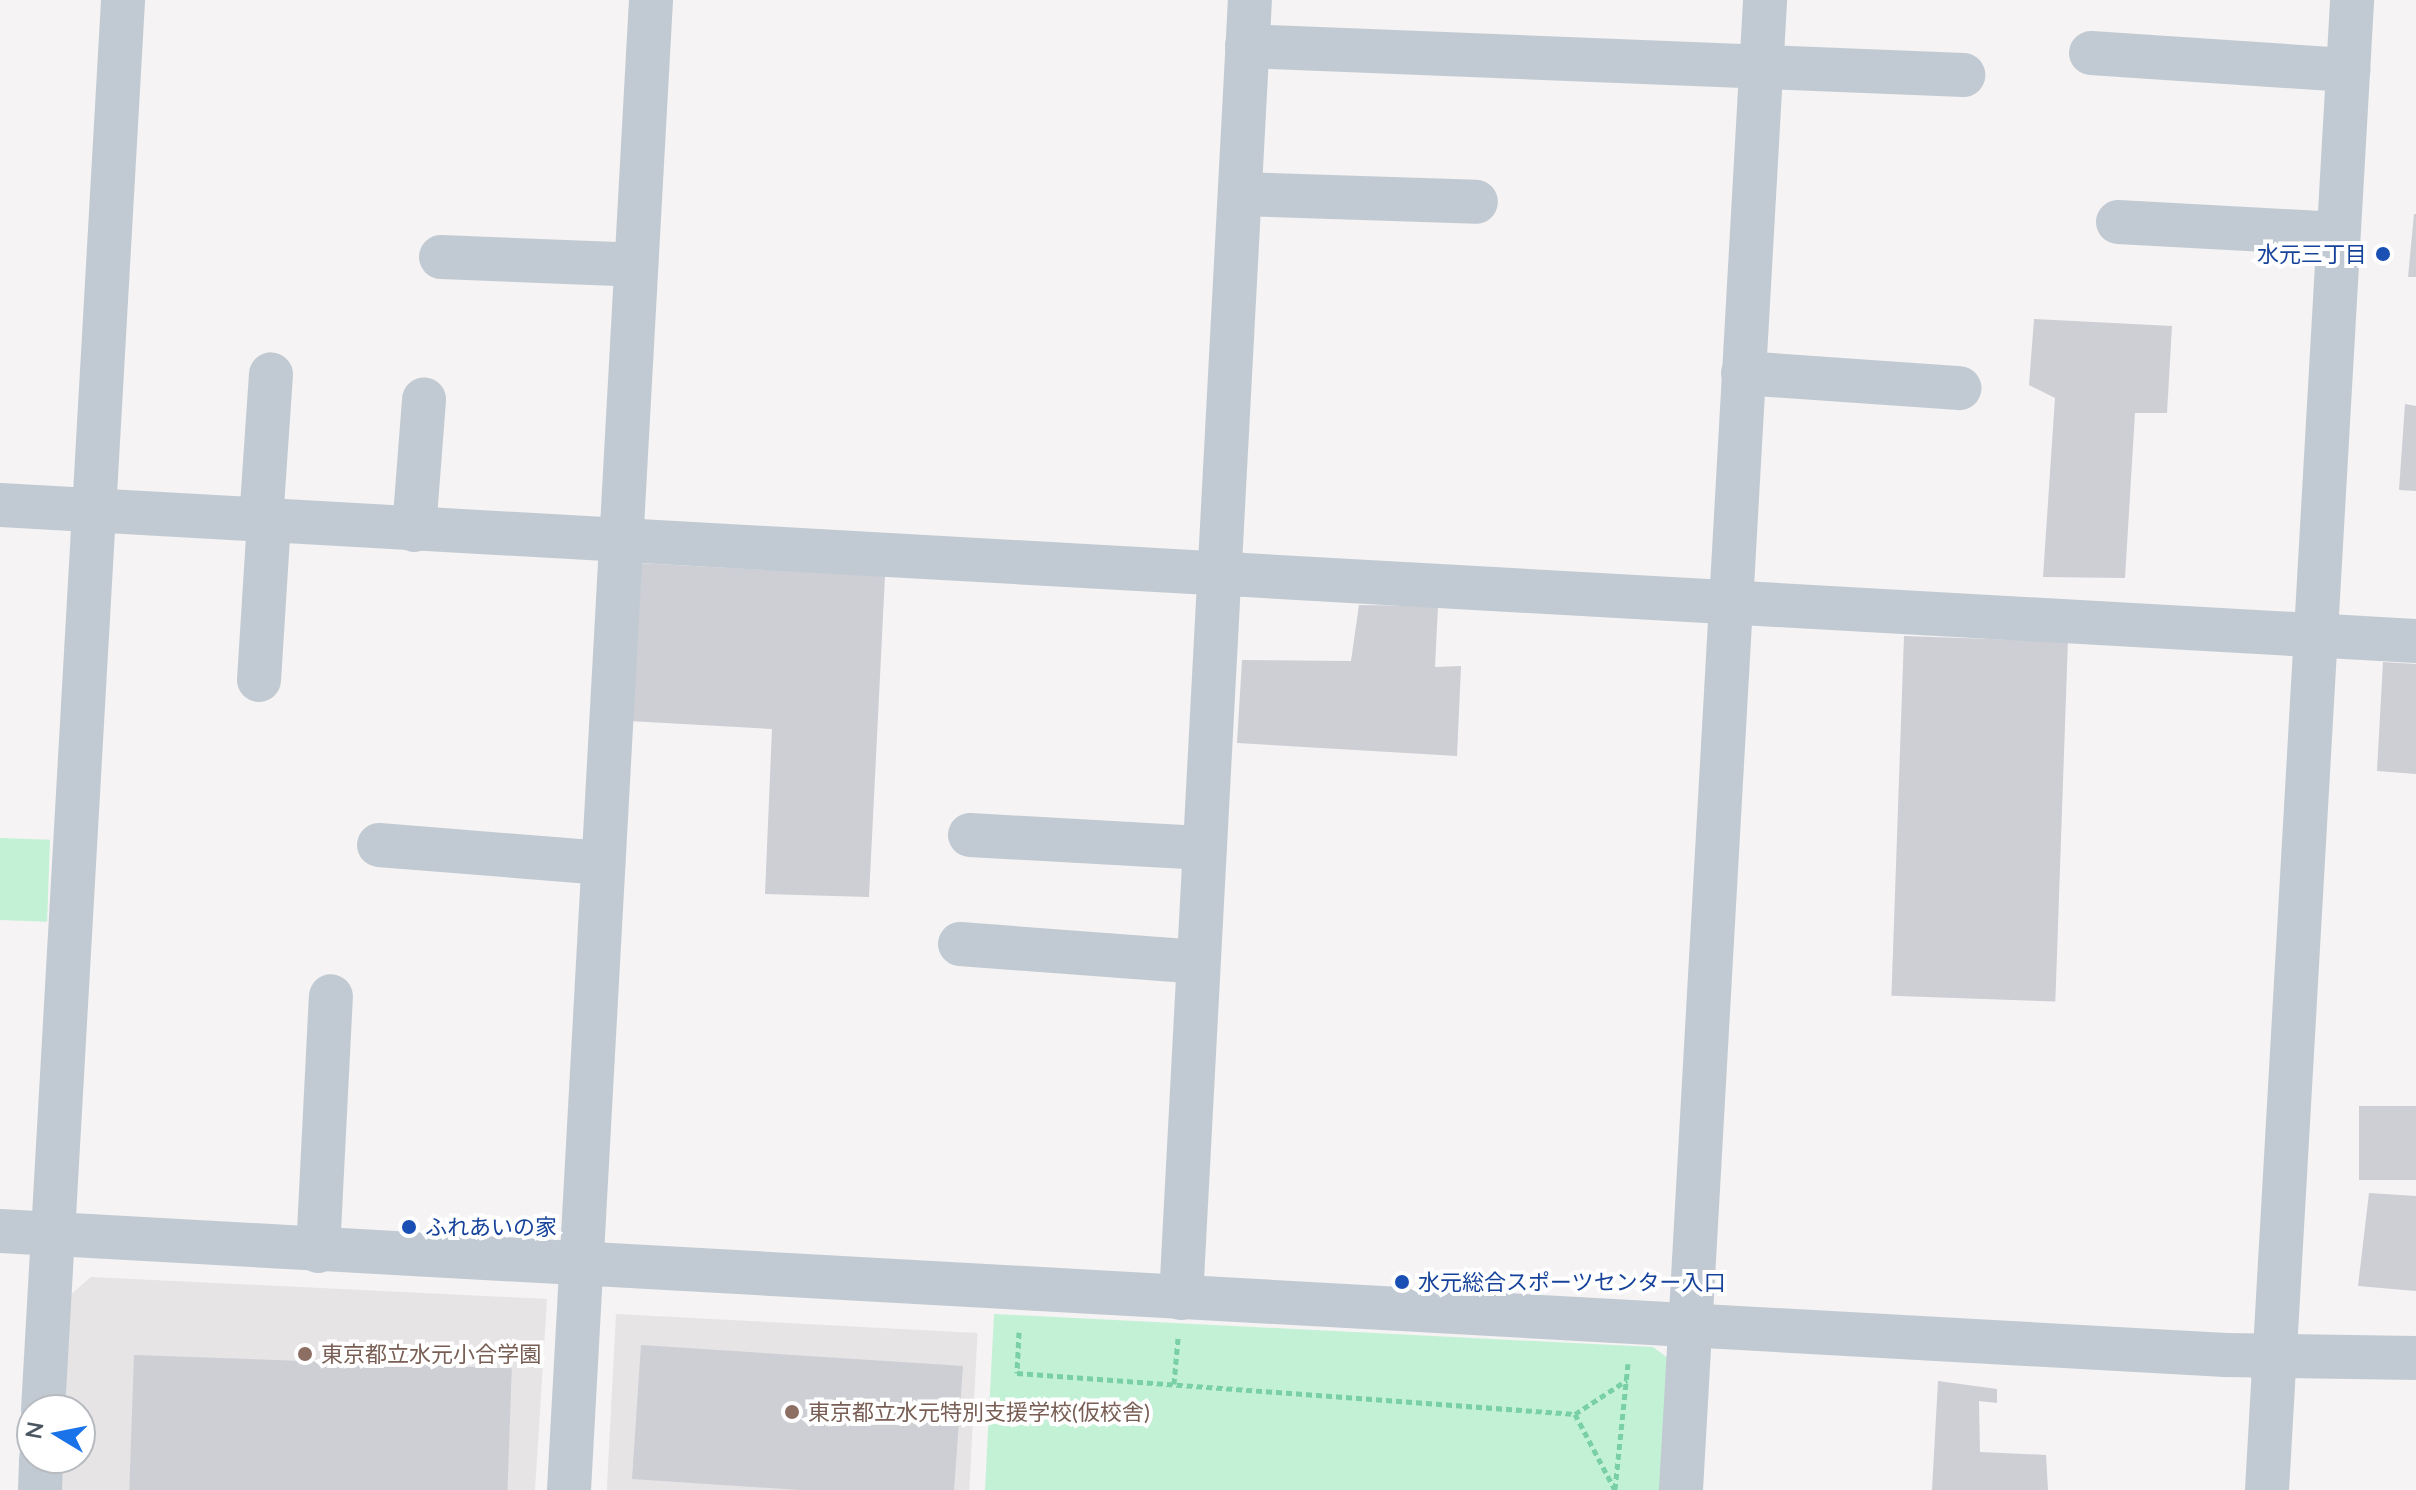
<!DOCTYPE html>
<html>
<head>
<meta charset="utf-8">
<style>
	body { margin:0 }
	#map { position:relative; width:2416px; height:1490px; overflow:hidden; background:#f5f3f3; font-family:Lato,"Noto Sans JP",sans-serif }
	div>[style] { position:absolute }
	.education>* { inset:0; background:#e6e4e5; transform-origin:0 0 }
	.green>* { inset:0; background:#c3f1d5; transform-origin:0 0 }
	.building>* { inset:0; background:#cdcfd5; transform-origin:0 0 }
	.path>* { height:5px; margin-top:-2.5px; transform-origin:0; background:repeating-linear-gradient(90deg,#7ad0a6 0 6px,transparent 0 10px) }
	.minor>* { height:44px; margin:-22px; padding:0 22px; transform-origin:22px; border-radius:22px; background:#c1cad2 }
	.dots>* { width:22px; height:22px; translate:-50% -50%; box-sizing:border-box; border:4px solid #fff; border-radius:50% }
	span { translate:-50% -50%; white-space:nowrap; text-align:center; line-height:1.15; -webkit-text-stroke:8px #fff; paint-order:stroke }
	.transit-label { font-size:22px; color:#164399 }
	.right { translate:-100% -50%; text-align:right }
	.left { translate:0 -50%; text-align:left }
	.education-label { font-size:22px; color:#785e54 }
	.north { position:absolute; left:16px; top:1394px; width:80px; height:80px; box-sizing:border-box; background:#fff; border:2px solid #b7bbc0; border-radius:50%; rotate:280deg; font-size:22px; font-weight:700; line-height:32px; text-align:center; color:#4a5661 }
	.north::after { content:''; display:block; margin:auto; width:28px; height:36px; background:#1a73e8; clip-path:polygon(50% 0,100% 100%,50% 72%,0 100%) }
</style>
</head>
<body>
<div id="map">
	<div class="education">
		<i style="clip-path:polygon(91px 1277px,547px 1299px,535px 1490px,60px 1490px,61px 1458px,80px 1458px,80px 1410px,64px 1410px,69px 1296px)"></i>
		<i style="left:616px;top:1314px;width:362px;height:176px;rotate:3deg"></i>
	</div>
	<div class="green">
		<i style="left:0;top:838px;width:50px;height:82px;rotate:2deg"></i>
		<i style="clip-path:polygon(994px 1314px,1653px 1347px,1668px 1358px,1660px 1490px,985px 1490px)"></i>
	</div>
	<div class="building">
		<i style="clip-path:polygon(2414px 214px,2416px 214px,2416px 277px,2408px 277px)"></i>
		<i style="clip-path:polygon(2034px 319px,2172px 326px,2167px 413px,2135px 413px,2125px 578px,2043px 577px,2055px 398px,2029px 385px)"></i>
		<i style="clip-path:polygon(2405px 404px,2416px 406px,2416px 491px,2399px 490px)"></i>
		<i style="clip-path:polygon(637px 563px,885px 576px,869px 897px,765px 894px,772px 729px,629px 721px)"></i>
		<i style="clip-path:polygon(1359px 605px,1438px 606px,1435px 667px,1461px 666px,1457px 756px,1237px 743px,1242px 660px,1351px 661px)"></i>
		<i style="left:1904px;top:636px;width:164px;height:360px;rotate:2deg"></i>
		<i style="clip-path:polygon(2383px 662px,2416px 664px,2416px 774px,2377px 771px)"></i>
		<i style="left:2416px;top:1106px;width:74px;height:57px;rotate:90deg"></i>
		<i style="clip-path:polygon(2369px 1193px,2416px 1196px,2416px 1291px,2358px 1286px)"></i>
		<i style="clip-path:polygon(641px 1345px,963px 1366px,954px 1490px,800px 1490px,632px 1479px)"></i>
		<i style="left:134px;top:1355px;width:378px;height:135px;rotate:2deg"></i>
		<i style="clip-path:polygon(1938px 1381px,1997px 1389px,1997px 1403px,1979px 1401px,1980px 1452px,2046px 1455px,2048px 1490px,1932px 1490px)"></i>
	</div>
	<div class="path">
		<i style="left:1019px;top:1332px;width:41px;rotate:92.8deg"></i>
		<i style="left:1017px;top:1373px;width:560px;rotate:4.2deg"></i>
		<i style="left:1575px;top:1414px;width:86px;rotate:62.2deg"></i>
		<i style="left:1174px;top:1384px;width:46px;rotate:-85deg"></i>
		<i style="left:1575px;top:1414px;width:62px;rotate:-33.2deg"></i>
		<i style="left:1615px;top:1489px;width:126px;rotate:-84.1deg"></i>
	</div>
	<div class="minor">
		<i style="left:1247px;top:46px;width:717px;rotate:2.32deg"></i>
		<i style="left:2091px;top:53px;width:258px;rotate:3.8deg"></i>
		<i style="left:1240px;top:194px;width:236px;rotate:1.9deg"></i>
		<i style="left:2118px;top:222px;width:220px;rotate:3.1deg"></i>
		<i style="left:441px;top:257px;width:195px;rotate:2.3deg"></i>
		<i style="left:1743px;top:373px;width:217px;rotate:4deg"></i>
		<i style="left:0;top:505px;width:2420px;rotate:3.22deg"></i>
		<i style="left:261px;top:521px;width:147px;rotate:-86.1deg"></i>
		<i style="left:414px;top:530px;width:131px;rotate:-85.6deg"></i>
		<i style="left:259px;top:680px;width:159px;rotate:-86.4deg"></i>
		<i style="left:970px;top:835px;width:235px;rotate:3.2deg"></i>
		<i style="left:379px;top:845px;width:225px;rotate:4.6deg"></i>
		<i style="left:960px;top:944px;width:239px;rotate:4.3deg"></i>
		<i style="left:0;top:1231px;width:2229px;rotate:3.19deg"></i>
		<i style="left:2226px;top:1355px;width:190px;rotate:0.9deg"></i>
		<i style="left:318px;top:1251px;width:255px;rotate:-87.1deg"></i>
		<i style="left:1181px;top:1298px;width:1300px;rotate:-86.96deg"></i>
		<i style="left:43px;top:1410px;width:1412px;rotate:-86.75deg"></i>
		<i style="left:40px;top:1490px;width:32px;rotate:-88deg"></i>
		<i style="left:569px;top:1490px;width:1492px;rotate:-86.85deg"></i>
		<i style="left:1681px;top:1490px;width:1492px;rotate:-86.77deg"></i>
		<i style="left:2267px;top:1490px;width:1492px;rotate:-86.73deg"></i>
	</div>
	<div class="dots">
		<i style="left:2383px;top:254px;background:#1a4fb4"></i>
		<i style="left:409px;top:1227px;background:#1a4fb4"></i>
		<i style="left:1402px;top:1282px;background:#1a4fb4"></i>
		<i style="left:305px;top:1354px;background:#8d6e63"></i>
		<i style="left:792px;top:1412px;background:#8d6e63"></i>
	</div>
	<div class="transit-label">
		<span class="right" style="left:2367px;top:254px">水元三丁目</span>
		<span class="left" style="left:425px;top:1227px">ふれあいの家</span>
		<span class="left" style="left:1418px;top:1282px">水元総合スポーツセンター入口</span>
	</div>
	<div class="education-label">
		<span class="left" style="left:321px;top:1354px">東京都立水元小合学園</span>
		<span class="left" style="left:808px;top:1412px">東京都立水元特別支援学校(仮校舎)</span>
	</div>
	<div class="north">N</div>
</div>
</body>
</html>
